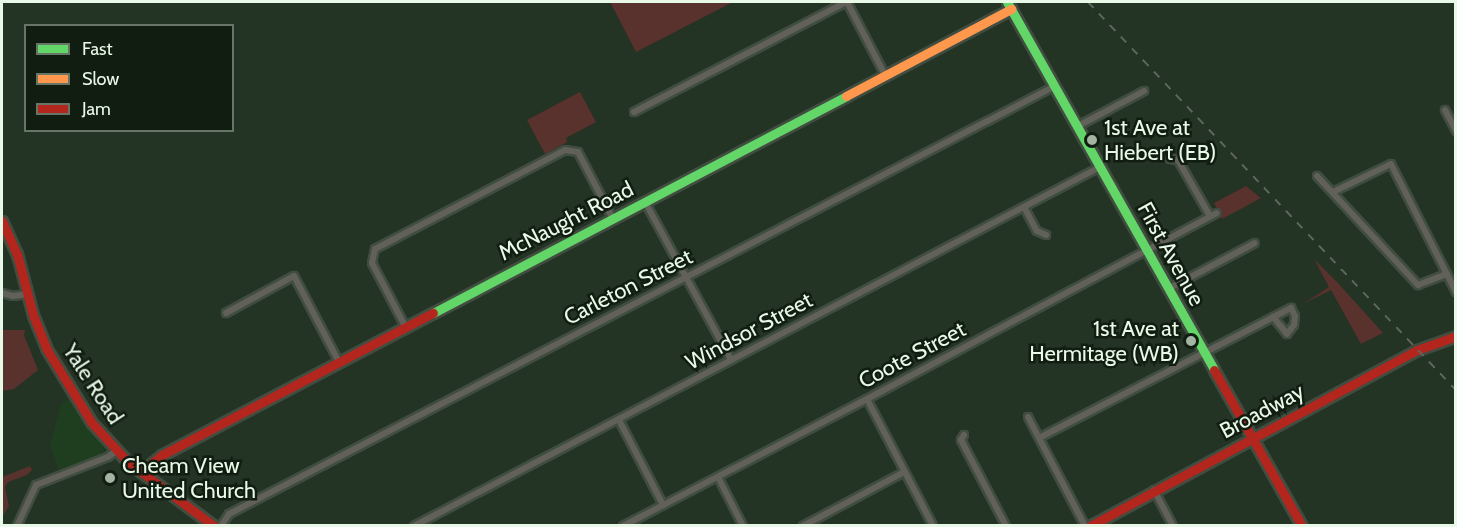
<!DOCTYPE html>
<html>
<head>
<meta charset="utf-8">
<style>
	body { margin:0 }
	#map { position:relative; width:1457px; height:527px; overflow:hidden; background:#233324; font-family:Cabin,sans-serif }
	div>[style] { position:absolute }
	.built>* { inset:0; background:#1f3e20 }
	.green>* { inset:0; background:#59312d }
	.roads { filter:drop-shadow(2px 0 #404d40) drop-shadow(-2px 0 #404d40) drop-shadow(0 2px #404d40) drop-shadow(0 -2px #404d40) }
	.street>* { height:6px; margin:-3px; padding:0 3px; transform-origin:3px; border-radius:3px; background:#61615a }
	.fast>* { height:9px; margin:-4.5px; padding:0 4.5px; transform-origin:4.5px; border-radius:4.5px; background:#63d668 }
	.slow>* { height:9px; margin:-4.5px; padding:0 4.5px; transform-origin:4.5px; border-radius:4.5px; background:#ff974d }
	.jam>* { height:9px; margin:-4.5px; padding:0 4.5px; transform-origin:4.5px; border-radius:4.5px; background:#b3261e }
	.rail>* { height:1.5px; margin-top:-0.75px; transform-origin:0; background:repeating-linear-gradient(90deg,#60675e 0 8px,transparent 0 16px) }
	.dots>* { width:16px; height:16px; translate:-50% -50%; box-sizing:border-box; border:3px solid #111d11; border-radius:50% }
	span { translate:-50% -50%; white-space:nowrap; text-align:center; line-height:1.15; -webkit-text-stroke:5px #111d11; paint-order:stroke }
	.poi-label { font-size:22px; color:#e8f9e7 }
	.left { translate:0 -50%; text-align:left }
	.right { translate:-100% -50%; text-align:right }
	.street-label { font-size:22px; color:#e8f9e7 }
	.frame { position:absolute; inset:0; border:3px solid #e8f9e7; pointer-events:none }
	.legend { position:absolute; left:24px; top:24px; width:210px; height:108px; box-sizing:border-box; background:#111d11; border:2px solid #677567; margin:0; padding:8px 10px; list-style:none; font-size:18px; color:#e8f9e7 }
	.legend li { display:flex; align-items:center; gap:12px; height:30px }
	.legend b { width:30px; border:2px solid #677567 }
</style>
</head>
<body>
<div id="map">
	<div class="built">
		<i style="clip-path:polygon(70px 398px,107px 447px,101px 455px,59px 470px,50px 445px,61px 404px)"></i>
	</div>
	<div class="green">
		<i style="clip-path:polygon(610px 2px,733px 2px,636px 52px)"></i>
		<i style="clip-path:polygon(580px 92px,596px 122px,566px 138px,567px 142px,545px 154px,527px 120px)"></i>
		<i style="clip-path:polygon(1246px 186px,1261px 198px,1222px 219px,1214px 203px)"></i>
		<i style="clip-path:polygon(1314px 259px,1338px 283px,1383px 333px,1361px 344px,1331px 290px,1303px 304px,1329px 287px)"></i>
		<i style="clip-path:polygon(2px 330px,25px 330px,24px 335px,38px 370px,14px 389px,2px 391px)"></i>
		<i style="clip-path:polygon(30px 466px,32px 470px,27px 475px,8px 482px,5px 487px,9px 506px,2px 517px,2px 477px)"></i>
	</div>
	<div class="roads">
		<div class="street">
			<i style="left:847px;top:2px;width:82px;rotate:62.5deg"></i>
			<i style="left:1445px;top:110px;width:24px;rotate:62deg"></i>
			<i style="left:634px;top:112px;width:239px;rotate:-27.4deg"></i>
			<i style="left:1078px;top:126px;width:75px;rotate:-27.9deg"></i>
			<i style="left:1170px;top:159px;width:8px;rotate:7deg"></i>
			<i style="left:1178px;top:160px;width:64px;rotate:60.3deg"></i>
			<i style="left:1317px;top:176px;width:149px;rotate:47.2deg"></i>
			<i style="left:1418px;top:285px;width:31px;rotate:-21deg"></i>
			<i style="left:1333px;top:192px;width:64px;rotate:-25.8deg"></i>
			<i style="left:1391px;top:164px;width:144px;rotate:63.1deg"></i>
			<i style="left:645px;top:202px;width:180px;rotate:61.4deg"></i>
			<i style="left:1024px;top:207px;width:27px;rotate:62deg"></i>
			<i style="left:1037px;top:231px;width:10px;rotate:24deg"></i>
			<i style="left:1168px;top:289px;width:98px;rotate:-27.9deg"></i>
			<i style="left:2px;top:293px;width:11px;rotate:15deg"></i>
			<i style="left:13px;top:296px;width:15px;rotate:-8deg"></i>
			<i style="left:226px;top:313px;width:77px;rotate:-28.6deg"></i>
			<i style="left:294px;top:276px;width:97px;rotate:62.4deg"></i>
			<i style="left:405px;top:326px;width:71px;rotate:-117.6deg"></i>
			<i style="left:372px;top:263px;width:14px;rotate:-78deg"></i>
			<i style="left:375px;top:249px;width:214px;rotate:-27.5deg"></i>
			<i style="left:565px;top:150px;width:13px;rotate:9deg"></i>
			<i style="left:578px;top:152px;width:76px;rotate:62.4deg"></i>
			<i style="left:867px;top:399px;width:143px;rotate:62.5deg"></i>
			<i style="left:1028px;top:417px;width:123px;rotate:62.4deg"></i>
			<i style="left:619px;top:420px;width:96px;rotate:62.6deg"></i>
			<i style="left:964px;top:435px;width:6px;rotate:121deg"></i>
			<i style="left:961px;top:440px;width:97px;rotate:62.4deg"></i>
			<i style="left:1039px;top:438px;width:284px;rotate:-27.3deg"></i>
			<i style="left:1291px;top:308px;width:9px;rotate:63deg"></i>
			<i style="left:1295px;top:316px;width:9px;rotate:96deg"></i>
			<i style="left:1294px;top:325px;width:11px;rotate:128deg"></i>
			<i style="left:1287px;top:334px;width:22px;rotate:-129deg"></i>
			<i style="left:718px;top:477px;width:55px;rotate:63deg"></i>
			<i style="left:1154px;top:490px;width:41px;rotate:62.2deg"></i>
			<i style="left:17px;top:526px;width:45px;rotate:-65.1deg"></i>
			<i style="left:36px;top:485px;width:77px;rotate:-21.3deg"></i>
			<i style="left:108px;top:457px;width:10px;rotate:-37deg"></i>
			<i style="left:221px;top:526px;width:14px;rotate:-56deg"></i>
			<i style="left:229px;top:514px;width:930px;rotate:-27.39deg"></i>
			<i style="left:414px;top:526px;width:774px;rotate:-27.62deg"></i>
			<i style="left:623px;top:526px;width:275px;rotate:-27.5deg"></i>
			<i style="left:867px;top:399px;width:396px;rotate:-28deg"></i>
			<i style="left:803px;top:526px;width:115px;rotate:-28.1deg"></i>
		</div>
		<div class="fast">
			<i style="left:1007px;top:2px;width:422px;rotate:60.6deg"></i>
			<i style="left:433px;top:313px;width:467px;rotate:-27.7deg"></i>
		</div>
		<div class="slow">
			<i style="left:846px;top:96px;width:187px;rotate:-27.8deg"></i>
		</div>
		<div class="jam">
			<i style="left:2px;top:221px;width:36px;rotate:66deg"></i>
			<i style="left:17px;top:254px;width:63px;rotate:75.3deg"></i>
			<i style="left:33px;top:315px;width:35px;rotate:68deg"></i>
			<i style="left:46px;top:348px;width:88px;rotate:58.5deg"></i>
			<i style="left:92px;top:423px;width:53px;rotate:47.3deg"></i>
			<i style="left:128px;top:462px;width:107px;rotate:36.7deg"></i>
			<i style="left:1214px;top:370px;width:179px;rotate:60.6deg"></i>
			<i style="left:141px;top:472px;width:27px;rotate:-39deg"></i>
			<i style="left:162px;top:455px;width:306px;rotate:-27.7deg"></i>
			<i style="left:1090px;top:526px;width:371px;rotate:-28.3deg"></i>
			<i style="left:1417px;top:350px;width:41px;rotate:-19.7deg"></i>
		</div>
	</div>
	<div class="rail">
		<i style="left:1088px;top:2px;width:535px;rotate:46.52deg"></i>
	</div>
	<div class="dots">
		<i style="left:1092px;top:140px;background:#a3b4a3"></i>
		<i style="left:1191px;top:341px;background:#a3b4a3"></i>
		<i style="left:110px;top:478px;background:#a3b4a3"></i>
	</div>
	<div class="poi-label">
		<span class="left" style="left:1104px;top:140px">1st Ave at<br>Hiebert (EB)</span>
		<span class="right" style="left:1179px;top:341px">1st Ave at<br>Hermitage (WB)</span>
		<span class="left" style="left:122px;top:478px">Cheam View<br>United Church</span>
	</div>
	<div class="street-label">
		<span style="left:566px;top:221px;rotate:-27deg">McNaught Road</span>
		<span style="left:1171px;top:254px;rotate:61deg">First Avenue</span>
		<span style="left:628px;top:287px;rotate:-27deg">Carleton Street</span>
		<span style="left:749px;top:331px;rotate:-28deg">Windsor Street</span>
		<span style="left:912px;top:355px;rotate:-28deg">Coote Street</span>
		<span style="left:93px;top:384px;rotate:57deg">Yale Road</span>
		<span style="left:1262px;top:411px;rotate:-28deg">Broadway</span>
	</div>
	<div class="frame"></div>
	<ul class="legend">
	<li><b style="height:8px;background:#63d668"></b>Fast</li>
	<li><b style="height:8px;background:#ff974d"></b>Slow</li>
	<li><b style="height:8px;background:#b3261e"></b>Jam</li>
	</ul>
</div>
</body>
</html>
